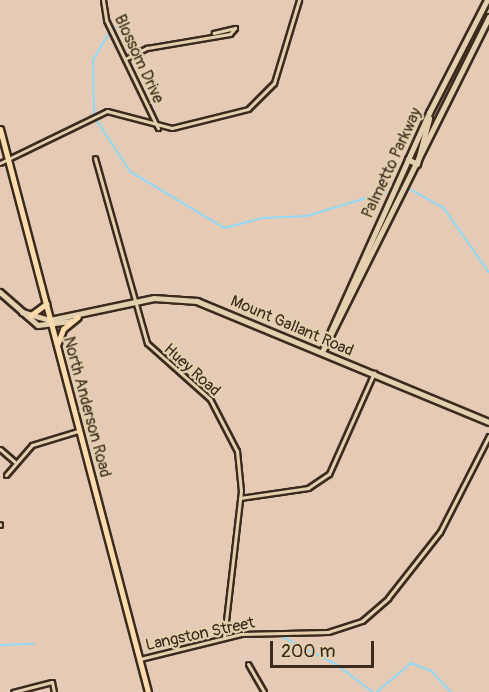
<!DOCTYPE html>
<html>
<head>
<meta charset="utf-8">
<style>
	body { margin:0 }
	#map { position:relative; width:489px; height:692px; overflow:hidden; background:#e5cbb6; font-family:Pangolin,sans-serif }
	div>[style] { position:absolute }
	.stream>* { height:1.5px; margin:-0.75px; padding:0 0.75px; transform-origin:0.75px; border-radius:0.75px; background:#92d9f4 }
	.roads { filter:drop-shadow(2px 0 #3b2a1e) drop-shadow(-2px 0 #3b2a1e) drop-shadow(0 2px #3b2a1e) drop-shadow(0 -2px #3b2a1e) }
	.street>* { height:3px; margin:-1.5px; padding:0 1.5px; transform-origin:1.5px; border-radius:1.5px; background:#e4d0af }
	.secondary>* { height:4.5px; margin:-2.25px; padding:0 2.25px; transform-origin:2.25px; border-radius:2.25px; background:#e4d0af }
	.primary>* { height:5px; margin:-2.5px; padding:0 2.5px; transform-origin:2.5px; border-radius:2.5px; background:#fcdcac }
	span { translate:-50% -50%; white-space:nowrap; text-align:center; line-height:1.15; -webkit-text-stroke:4.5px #e4d0af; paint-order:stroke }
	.street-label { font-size:16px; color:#3b2a1e }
	.scale { position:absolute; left:270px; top:641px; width:104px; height:27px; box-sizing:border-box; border:3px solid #3b2a1e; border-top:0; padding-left:8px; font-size:18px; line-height:21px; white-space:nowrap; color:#3b2a1e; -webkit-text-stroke:4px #e4d0af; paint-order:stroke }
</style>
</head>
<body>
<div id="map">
	<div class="stream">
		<i style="left:113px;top:30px;width:12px;rotate:-31deg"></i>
		<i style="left:94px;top:115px;width:55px;rotate:-91deg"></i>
		<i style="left:93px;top:60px;width:31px;rotate:-59deg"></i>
		<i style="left:96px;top:119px;width:64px;rotate:56.6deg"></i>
		<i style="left:131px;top:172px;width:109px;rotate:30.8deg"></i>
		<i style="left:225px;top:228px;width:38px;rotate:-15deg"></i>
		<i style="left:262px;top:218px;width:45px;rotate:-2.5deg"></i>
		<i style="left:307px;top:216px;width:83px;rotate:-16.9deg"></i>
		<i style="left:410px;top:189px;width:39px;rotate:29deg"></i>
		<i style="left:444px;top:208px;width:78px;rotate:54.9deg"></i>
		<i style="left:279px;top:635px;width:64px;rotate:27deg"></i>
		<i style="left:336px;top:664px;width:46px;rotate:37.1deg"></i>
		<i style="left:0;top:645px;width:34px;rotate:-2deg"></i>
		<i style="left:377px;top:692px;width:45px;rotate:-40.5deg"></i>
		<i style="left:411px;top:663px;width:22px;rotate:21deg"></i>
		<i style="left:432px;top:671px;width:28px;rotate:48deg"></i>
	</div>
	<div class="roads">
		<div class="street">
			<i style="left:103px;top:0;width:20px;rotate:81deg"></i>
			<i style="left:106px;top:20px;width:120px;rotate:64.3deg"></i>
			<i style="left:125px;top:59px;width:25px;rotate:-27deg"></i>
			<i style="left:147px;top:48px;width:84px;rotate:-9.6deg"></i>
			<i style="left:230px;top:34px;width:8px;rotate:-50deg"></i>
			<i style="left:235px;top:28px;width:22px;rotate:167deg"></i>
			<i style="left:95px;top:158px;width:192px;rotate:74.3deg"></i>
			<i style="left:147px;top:343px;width:84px;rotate:41.6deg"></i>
			<i style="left:210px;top:399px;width:59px;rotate:62.6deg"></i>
			<i style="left:237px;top:451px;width:40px;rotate:84.3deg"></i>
			<i style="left:241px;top:491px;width:148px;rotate:96.6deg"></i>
			<i style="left:0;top:163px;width:119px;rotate:-25.9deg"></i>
			<i style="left:107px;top:111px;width:67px;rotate:14.7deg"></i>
			<i style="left:172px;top:128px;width:78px;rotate:-14deg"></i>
			<i style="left:248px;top:109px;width:37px;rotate:-45deg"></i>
			<i style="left:274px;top:83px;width:87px;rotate:-73.2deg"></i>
			<i style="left:0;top:449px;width:20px;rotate:41deg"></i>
			<i style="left:6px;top:475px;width:40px;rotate:-49deg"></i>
			<i style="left:32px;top:445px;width:48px;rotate:-16.9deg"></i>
			<i style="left:240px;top:498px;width:69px;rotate:-8.4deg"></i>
			<i style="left:308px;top:488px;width:25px;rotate:-34deg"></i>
			<i style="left:329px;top:474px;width:111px;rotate:-66deg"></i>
			<i style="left:0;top:524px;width:1px;rotate:90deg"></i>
			<i style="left:140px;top:659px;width:104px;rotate:-13.9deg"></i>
			<i style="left:241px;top:634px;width:87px;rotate:-1.3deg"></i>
			<i style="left:328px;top:632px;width:36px;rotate:-18deg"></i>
			<i style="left:362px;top:621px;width:35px;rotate:-41deg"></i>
			<i style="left:388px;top:598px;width:84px;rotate:-51.8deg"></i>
			<i style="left:440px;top:532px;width:108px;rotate:-63deg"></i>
			<i style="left:248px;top:664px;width:32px;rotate:60deg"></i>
			<i style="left:13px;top:692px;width:40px;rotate:-14.4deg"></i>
			<i style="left:52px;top:682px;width:10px;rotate:79deg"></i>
		</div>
		<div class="secondary">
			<i style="left:408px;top:159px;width:10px;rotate:29deg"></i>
			<i style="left:417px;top:164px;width:47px;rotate:-75.1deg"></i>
			<i style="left:0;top:292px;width:50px;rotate:41deg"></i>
			<i style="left:38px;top:325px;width:33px;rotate:-7deg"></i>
			<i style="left:22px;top:312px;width:29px;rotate:16deg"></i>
			<i style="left:50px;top:320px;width:106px;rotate:-11.9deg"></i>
			<i style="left:154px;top:298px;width:43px;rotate:4deg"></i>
			<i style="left:197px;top:301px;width:316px;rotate:22.5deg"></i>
			<i style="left:327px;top:340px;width:249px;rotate:-65.8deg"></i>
			<i style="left:429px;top:113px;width:127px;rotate:-62.8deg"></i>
			<i style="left:322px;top:352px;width:374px;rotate:-63.5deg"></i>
		</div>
		<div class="primary">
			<i style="left:0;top:129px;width:582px;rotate:75.27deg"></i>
			<i style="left:31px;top:315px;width:19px;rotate:-36deg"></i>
			<i style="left:57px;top:345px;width:17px;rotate:-69deg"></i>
			<i style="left:63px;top:329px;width:19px;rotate:-39deg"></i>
		</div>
	</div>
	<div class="street-label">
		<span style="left:139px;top:59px;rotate:65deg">Blossom Drive</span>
		<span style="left:392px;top:163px;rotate:-65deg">Palmetto Parkway</span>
		<span style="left:292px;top:326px;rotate:23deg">Mount Gallant Road</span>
		<span style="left:192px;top:370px;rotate:42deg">Huey Road</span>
		<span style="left:87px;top:407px;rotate:75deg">North Anderson Road</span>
		<span style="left:200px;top:634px;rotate:-12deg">Langston Street</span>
	</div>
	<div class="scale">200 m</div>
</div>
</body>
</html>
